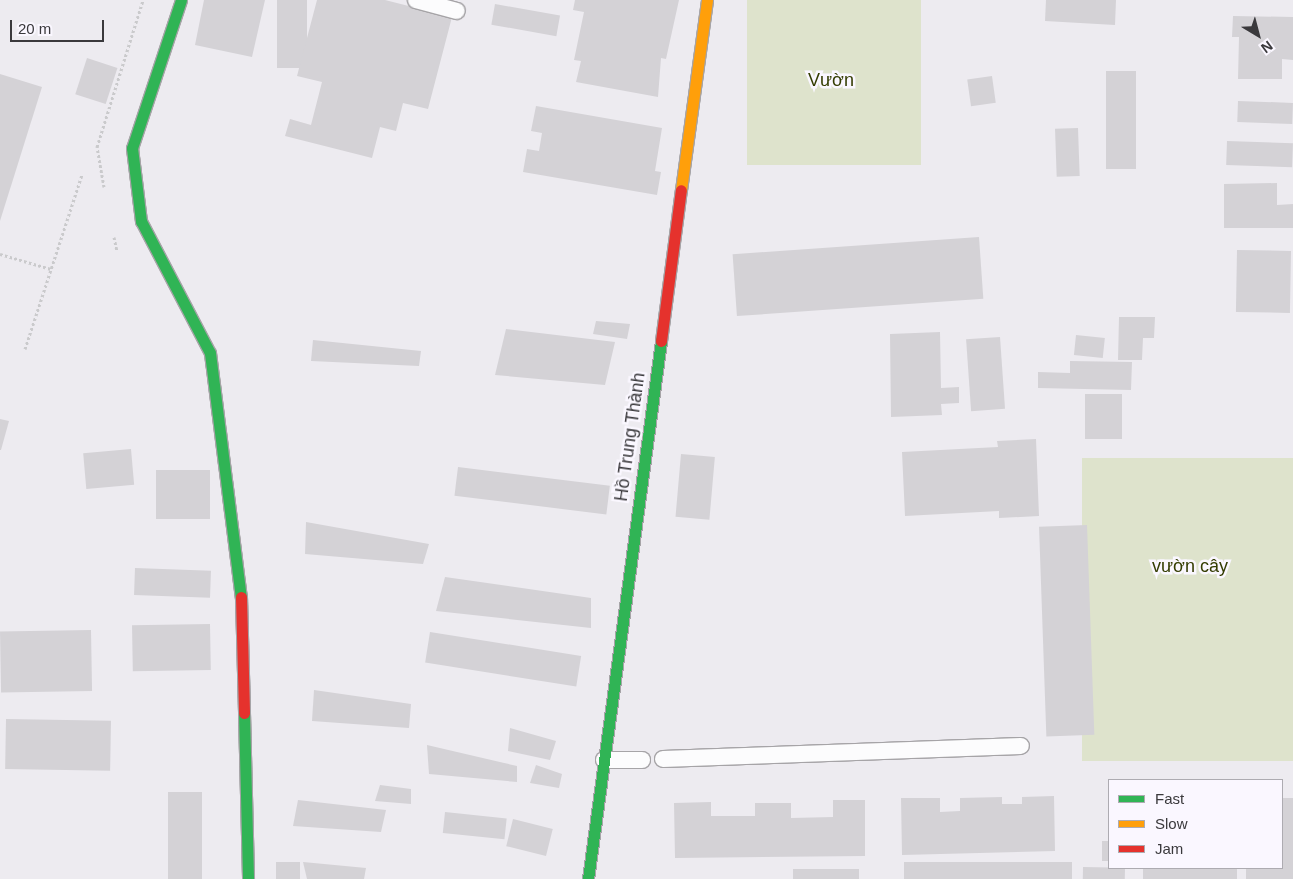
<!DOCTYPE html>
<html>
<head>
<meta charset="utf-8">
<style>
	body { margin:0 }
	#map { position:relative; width:1293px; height:879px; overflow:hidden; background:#edebf0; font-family:Arial,sans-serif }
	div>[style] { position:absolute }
	.green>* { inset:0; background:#dee3cc; transform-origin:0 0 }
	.building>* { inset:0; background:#d4d2d6; transform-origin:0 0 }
	.path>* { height:3px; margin-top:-1.5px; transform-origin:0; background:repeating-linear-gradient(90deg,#cacacc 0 2.5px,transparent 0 5px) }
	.roads { filter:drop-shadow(1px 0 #a6a4a7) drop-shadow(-1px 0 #a6a4a7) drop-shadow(0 1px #a6a4a7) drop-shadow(0 -1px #a6a4a7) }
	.lane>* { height:16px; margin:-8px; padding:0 8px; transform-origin:8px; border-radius:8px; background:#fcfcfd }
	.fast>* { height:11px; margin:-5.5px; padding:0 5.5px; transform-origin:5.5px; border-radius:5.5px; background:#30b455 }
	.slow>* { height:11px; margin:-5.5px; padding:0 5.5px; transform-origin:5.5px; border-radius:5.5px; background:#ff9f0a }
	.jam>* { height:11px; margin:-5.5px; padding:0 5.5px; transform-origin:5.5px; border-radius:5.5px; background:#e5322d }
	span { translate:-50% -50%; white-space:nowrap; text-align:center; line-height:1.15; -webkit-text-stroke:5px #faf7ff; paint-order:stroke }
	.park-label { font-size:18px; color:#343d02 }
	.street-label { font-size:18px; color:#3a393c }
	.legend { position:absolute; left:1108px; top:779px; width:175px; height:90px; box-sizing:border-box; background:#faf7ff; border:1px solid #adabb1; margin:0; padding:6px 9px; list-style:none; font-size:15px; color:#3a393c }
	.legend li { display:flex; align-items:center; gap:10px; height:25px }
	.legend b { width:25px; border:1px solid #adabb1 }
	.north { position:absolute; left:1233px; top:10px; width:50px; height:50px; -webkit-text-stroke:4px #faf7ff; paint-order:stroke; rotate:143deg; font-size:14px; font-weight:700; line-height:20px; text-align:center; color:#3a393c }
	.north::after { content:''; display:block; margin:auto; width:18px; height:22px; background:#3a393c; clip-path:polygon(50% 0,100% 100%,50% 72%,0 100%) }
	.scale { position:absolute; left:10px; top:20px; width:94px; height:22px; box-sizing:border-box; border:2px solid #3a393c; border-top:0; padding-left:6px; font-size:15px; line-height:18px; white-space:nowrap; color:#3a393c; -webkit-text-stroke:4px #faf7ff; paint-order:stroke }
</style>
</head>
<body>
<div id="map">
	<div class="green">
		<i style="left:747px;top:0;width:174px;height:165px"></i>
		<i style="left:1293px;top:458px;width:303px;height:211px;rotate:90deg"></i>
	</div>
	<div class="building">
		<i style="clip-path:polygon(204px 0,265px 0,252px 57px,195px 45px)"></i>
		<i style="left:277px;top:0;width:30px;height:68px"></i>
		<i style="clip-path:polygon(317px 0,385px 0,452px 17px,428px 109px,403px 103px,396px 131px,380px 127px,372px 158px,285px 136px,290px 119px,311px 125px,322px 82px,297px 76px)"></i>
		<i style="clip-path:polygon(575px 0,679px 0,666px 59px,661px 58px,658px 97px,576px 82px,581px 61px,574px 60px,584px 12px,573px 10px)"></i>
		<i style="clip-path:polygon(1046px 0,1116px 0,1115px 25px,1045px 21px)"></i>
		<i style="left:495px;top:4px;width:66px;height:21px;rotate:10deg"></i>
		<i style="clip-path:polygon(1233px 16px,1293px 17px,1293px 60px,1282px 59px,1282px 79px,1238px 79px,1239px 37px,1232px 37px)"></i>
		<i style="left:87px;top:58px;width:32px;height:38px;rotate:18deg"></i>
		<i style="left:1106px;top:71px;width:30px;height:98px"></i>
		<i style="clip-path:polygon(0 74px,42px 87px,0 221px)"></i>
		<i style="left:992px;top:76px;width:27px;height:25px;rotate:82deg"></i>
		<i style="left:1238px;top:101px;width:55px;height:21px;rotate:2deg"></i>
		<i style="clip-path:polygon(536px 106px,662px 128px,655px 171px,661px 172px,657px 195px,523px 172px,527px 149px,539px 151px,542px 133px,531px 131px)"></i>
		<i style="left:1078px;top:128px;width:48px;height:23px;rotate:88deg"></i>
		<i style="left:1227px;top:141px;width:66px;height:24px;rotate:2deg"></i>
		<i style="clip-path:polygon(1277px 183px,1277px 205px,1293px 204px,1293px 228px,1224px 228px,1224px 184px)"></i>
		<i style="left:979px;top:237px;width:62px;height:247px;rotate:86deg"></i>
		<i style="left:1237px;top:250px;width:54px;height:62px;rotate:1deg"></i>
		<i style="clip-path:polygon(1119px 317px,1155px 317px,1154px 338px,1143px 338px,1142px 360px,1118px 360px)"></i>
		<i style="clip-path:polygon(596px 321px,630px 324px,627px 339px,593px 334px)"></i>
		<i style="clip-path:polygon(506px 329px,615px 342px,605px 385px,495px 375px)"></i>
		<i style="clip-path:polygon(940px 332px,941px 388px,959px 387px,959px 403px,941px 404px,942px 415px,891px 417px,890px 334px)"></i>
		<i style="left:1076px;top:335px;width:29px;height:20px;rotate:6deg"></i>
		<i style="left:1000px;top:337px;width:72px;height:34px;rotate:86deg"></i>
		<i style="clip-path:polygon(313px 340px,421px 351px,419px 366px,311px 361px)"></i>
		<i style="clip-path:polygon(1070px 361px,1132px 362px,1131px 390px,1038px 388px,1038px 372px,1070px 373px)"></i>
		<i style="left:1122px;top:394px;width:45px;height:37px;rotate:90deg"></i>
		<i style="clip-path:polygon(0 419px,9px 421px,1px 450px,0 450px)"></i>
		<i style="clip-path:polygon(1036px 439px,1039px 516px,999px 518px,999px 511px,905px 516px,902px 452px,998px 447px,997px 441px)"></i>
		<i style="left:131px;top:449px;width:36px;height:48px;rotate:85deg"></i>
		<i style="left:681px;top:454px;width:34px;height:63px;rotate:5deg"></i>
		<i style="left:458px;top:467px;width:153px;height:29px;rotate:7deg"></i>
		<i style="left:210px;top:470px;width:49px;height:54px;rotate:90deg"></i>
		<i style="clip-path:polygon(306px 522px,429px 544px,423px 564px,305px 554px)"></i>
		<i style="left:1087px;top:525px;width:210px;height:48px;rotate:88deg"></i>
		<i style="left:135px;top:568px;width:76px;height:27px;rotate:2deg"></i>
		<i style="clip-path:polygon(445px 577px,591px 598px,591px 628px,436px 611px)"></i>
		<i style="left:210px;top:624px;width:46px;height:78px;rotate:89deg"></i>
		<i style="left:91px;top:630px;width:61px;height:91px;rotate:89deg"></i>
		<i style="left:430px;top:632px;width:153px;height:31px;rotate:9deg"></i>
		<i style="clip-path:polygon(314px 690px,411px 704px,409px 728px,312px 721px)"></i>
		<i style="left:6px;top:719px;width:105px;height:50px;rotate:1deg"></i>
		<i style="clip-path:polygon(510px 728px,556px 741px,550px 760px,508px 751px)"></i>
		<i style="clip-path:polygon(427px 745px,517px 766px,517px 782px,429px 774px)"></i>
		<i style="clip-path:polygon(536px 765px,562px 774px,559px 788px,530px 783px)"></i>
		<i style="clip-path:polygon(380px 785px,411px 789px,411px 804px,375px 801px)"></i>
		<i style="left:168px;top:792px;width:34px;height:87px"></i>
		<i style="clip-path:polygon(1054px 796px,1055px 851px,902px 855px,901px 798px,940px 798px,940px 812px,960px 811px,960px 798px,1002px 797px,1002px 804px,1022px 804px,1022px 797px)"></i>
		<i style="clip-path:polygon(1282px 798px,1293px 798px,1293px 879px,1246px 879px,1246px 868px,1282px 868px)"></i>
		<i style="clip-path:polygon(298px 800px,386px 810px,381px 832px,293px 826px)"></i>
		<i style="clip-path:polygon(833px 800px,865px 800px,865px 856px,675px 858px,674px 803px,711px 802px,711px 816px,755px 816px,755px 803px,791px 803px,791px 818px,833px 817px)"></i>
		<i style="left:445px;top:812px;width:62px;height:21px;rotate:6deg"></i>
		<i style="left:513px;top:819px;width:41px;height:28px;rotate:14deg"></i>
		<i style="left:1102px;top:841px;width:7px;height:20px"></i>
		<i style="left:276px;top:862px;width:24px;height:17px"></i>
		<i style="clip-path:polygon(303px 862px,366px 868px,364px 879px,307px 879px)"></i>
		<i style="left:1072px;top:862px;width:17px;height:168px;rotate:90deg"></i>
		<i style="left:1083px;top:867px;width:42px;height:12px;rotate:1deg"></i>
		<i style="left:1143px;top:868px;width:94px;height:11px"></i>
		<i style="left:793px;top:869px;width:66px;height:10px"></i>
	</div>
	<div class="path">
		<i style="left:104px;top:187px;width:41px;rotate:-99.9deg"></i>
		<i style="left:97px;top:147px;width:154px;rotate:-72.6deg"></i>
		<i style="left:114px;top:237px;width:14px;rotate:78deg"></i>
		<i style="left:0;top:254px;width:53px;rotate:16.4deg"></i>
		<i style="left:25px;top:349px;width:183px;rotate:-71.9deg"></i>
	</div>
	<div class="roads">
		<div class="lane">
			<i style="left:416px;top:0;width:42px;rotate:15deg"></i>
			<i style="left:663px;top:759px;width:358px;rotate:-2.1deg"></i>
			<i style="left:604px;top:760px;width:38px"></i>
		</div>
		<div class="fast">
			<i style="left:181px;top:0;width:156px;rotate:108.3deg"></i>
			<i style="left:132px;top:148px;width:74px;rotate:83deg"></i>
			<i style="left:141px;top:221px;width:149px;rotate:62.4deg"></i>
			<i style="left:210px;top:353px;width:246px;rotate:82.8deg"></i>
			<i style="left:244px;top:713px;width:166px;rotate:88.6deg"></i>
			<i style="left:588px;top:879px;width:543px;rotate:-82.27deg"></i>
		</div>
		<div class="slow">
			<i style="left:681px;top:190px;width:192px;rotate:-82.2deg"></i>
		</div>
		<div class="jam">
			<i style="left:661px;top:341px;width:152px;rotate:-82.5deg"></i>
			<i style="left:241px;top:597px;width:116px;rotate:88.5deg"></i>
		</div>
	</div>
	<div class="park-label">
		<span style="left:831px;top:80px">Vườn</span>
		<span style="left:1190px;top:566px">vườn cây</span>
	</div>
	<div class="street-label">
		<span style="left:630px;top:437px;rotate:-82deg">Hồ Trung Thành</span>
	</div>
	<ul class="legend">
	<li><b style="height:6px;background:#30b455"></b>Fast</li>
	<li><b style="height:6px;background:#ff9f0a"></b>Slow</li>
	<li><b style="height:6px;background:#e5322d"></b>Jam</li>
	</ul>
	<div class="north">N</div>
	<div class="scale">20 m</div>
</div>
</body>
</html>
